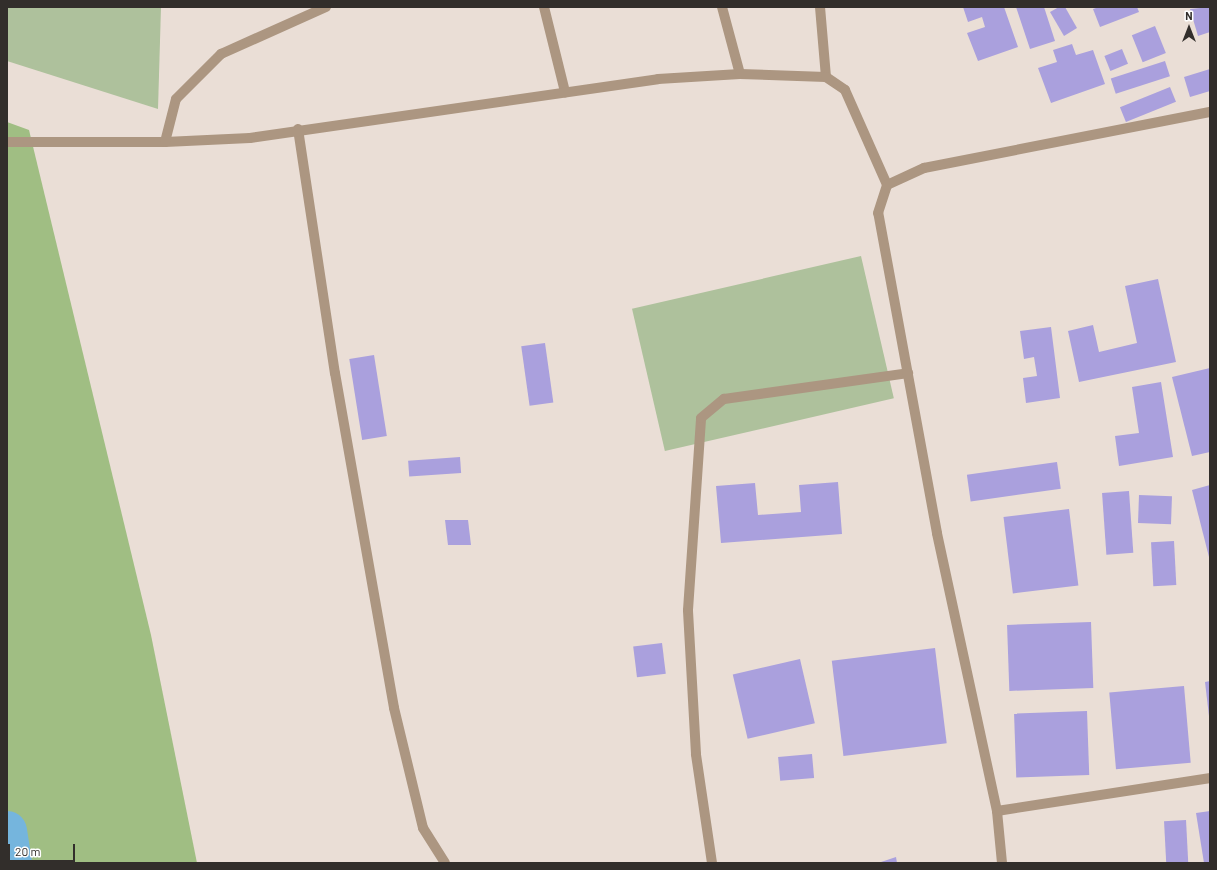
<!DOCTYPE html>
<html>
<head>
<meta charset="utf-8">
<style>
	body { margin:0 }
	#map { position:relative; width:1217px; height:870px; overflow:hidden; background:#eaded6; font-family:Barlow,sans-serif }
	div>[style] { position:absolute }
	.green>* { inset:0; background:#aec19c; transform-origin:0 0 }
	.forest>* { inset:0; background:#a0be83 }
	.river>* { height:40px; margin:-20px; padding:0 20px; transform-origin:20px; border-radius:20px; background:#75b5dd }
	.building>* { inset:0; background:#aaa0dd; transform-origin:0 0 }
	.minor>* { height:10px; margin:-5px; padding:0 5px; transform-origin:5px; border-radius:5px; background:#ac9681 }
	span { translate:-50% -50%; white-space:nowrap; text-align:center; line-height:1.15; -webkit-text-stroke:3px #fff; paint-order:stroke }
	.frame { position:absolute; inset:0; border:8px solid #322e2b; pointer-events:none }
	.north { position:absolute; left:1169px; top:8px; width:40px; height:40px; -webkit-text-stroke:3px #fff; paint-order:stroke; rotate:0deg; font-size:11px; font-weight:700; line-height:16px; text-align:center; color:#322e2b }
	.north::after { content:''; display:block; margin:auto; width:14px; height:18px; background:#322e2b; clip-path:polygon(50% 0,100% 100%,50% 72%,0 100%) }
	.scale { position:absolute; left:8px; top:844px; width:67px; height:18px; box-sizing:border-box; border:2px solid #322e2b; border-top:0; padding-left:5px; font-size:12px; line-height:14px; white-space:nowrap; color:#322e2b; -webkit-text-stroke:3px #fff; paint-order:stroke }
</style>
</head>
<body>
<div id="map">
	<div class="green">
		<i style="clip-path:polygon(7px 7px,161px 7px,158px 109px,7px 61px)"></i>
		<i style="left:861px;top:256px;width:146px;height:235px;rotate:77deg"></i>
	</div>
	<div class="forest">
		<i style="clip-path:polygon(7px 122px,29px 130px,151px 635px,197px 863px,7px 863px)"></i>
	</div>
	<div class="river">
		<i style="left:7px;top:831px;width:32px;rotate:81deg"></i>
	</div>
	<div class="building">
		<i style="clip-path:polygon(963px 7px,1004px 7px,1018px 47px,978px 61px,967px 33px,985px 27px,982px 17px,968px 22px)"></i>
		<i style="clip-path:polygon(1016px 7px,1044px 7px,1055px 41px,1030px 49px)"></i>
		<i style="clip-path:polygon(1059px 7px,1065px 7px,1077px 28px,1064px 36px,1050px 12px)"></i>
		<i style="clip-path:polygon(1099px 7px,1137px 7px,1139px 12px,1100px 27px,1093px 9px)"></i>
		<i style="clip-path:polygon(1210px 7px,1210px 32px,1198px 36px,1190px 9px)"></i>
		<i style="left:1155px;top:26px;width:29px;height:25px;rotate:68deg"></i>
		<i style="clip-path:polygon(1072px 44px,1076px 55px,1093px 50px,1105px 84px,1051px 103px,1038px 68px,1057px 62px,1053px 50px)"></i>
		<i style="left:1122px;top:49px;width:16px;height:19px;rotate:68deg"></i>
		<i style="left:1165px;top:61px;width:16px;height:57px;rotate:72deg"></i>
		<i style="clip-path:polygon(1210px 69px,1210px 91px,1190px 97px,1184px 77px)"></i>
		<i style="left:1170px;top:87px;width:16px;height:54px;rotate:68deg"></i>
		<i style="clip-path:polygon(1158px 279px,1176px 362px,1079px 382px,1068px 331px,1093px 325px,1099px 352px,1137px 343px,1125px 286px)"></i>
		<i style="clip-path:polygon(1051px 327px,1060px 398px,1026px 403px,1023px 378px,1037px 376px,1034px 357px,1024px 359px,1020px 331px)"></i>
		<i style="left:545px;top:343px;width:60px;height:24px;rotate:82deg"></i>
		<i style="left:374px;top:355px;width:82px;height:25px;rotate:81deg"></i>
		<i style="clip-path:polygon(1210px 368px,1210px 452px,1192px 456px,1172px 377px)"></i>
		<i style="clip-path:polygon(1161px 382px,1173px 457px,1119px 466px,1115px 436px,1139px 433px,1132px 387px)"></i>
		<i style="left:460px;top:457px;width:16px;height:52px;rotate:86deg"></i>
		<i style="left:1057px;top:462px;width:27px;height:91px;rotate:82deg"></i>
		<i style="clip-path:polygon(838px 482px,842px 534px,721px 543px,716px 486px,755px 483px,758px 515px,801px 512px,799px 485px)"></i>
		<i style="clip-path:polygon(1210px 485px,1210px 557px,1209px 557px,1192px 490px)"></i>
		<i style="left:1129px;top:491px;width:62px;height:27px;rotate:86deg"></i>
		<i style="left:1139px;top:495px;width:33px;height:28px;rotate:2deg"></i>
		<i style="left:1069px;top:509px;width:77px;height:66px;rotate:83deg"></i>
		<i style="clip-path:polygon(445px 520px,468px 520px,471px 545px,448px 545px)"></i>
		<i style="left:1174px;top:541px;width:44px;height:23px;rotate:87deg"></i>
		<i style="left:1091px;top:622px;width:66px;height:84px;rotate:88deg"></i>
		<i style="left:662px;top:643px;width:31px;height:29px;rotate:83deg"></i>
		<i style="left:935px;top:648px;width:96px;height:104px;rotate:83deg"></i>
		<i style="left:800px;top:659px;width:66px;height:69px;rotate:77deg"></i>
		<i style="clip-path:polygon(1210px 681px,1210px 716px,1209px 716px,1205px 682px)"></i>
		<i style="left:1184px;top:686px;width:77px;height:75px;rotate:85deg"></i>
		<i style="left:1087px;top:711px;width:64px;height:73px;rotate:88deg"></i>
		<i style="left:812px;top:754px;width:24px;height:34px;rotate:85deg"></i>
		<i style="clip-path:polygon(1210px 811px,1210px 863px,1204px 863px,1196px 813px)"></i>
		<i style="left:1186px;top:820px;width:43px;height:22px;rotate:87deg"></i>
		<i style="clip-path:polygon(896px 857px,897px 863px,878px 863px)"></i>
	</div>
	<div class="minor">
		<i style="left:544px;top:7px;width:88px;rotate:76.1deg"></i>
		<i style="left:722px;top:7px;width:69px;rotate:75deg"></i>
		<i style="left:820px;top:7px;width:70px;rotate:85.1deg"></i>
		<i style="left:298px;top:129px;width:247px;rotate:81.4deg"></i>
		<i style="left:335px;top:373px;width:340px;rotate:80deg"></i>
		<i style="left:394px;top:708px;width:123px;rotate:76.4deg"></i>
		<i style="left:423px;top:828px;width:41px;rotate:57.8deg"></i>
		<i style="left:7px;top:142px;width:158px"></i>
		<i style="left:165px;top:142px;width:85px;rotate:-2.7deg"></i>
		<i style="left:250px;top:138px;width:412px;rotate:-8.2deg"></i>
		<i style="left:658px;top:79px;width:82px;rotate:-3.5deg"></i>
		<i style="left:740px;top:74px;width:86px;rotate:2deg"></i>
		<i style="left:826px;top:77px;width:23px;rotate:34deg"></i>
		<i style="left:845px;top:90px;width:104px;rotate:66.1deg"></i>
		<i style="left:165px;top:142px;width:44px;rotate:-75.7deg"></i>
		<i style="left:176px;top:99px;width:64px;rotate:-45deg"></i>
		<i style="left:221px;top:54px;width:115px;rotate:-24.1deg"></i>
		<i style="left:997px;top:811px;width:216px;rotate:-8.8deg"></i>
		<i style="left:712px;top:863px;width:110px;rotate:-98.4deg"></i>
		<i style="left:696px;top:754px;width:144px;rotate:-93.2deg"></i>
		<i style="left:688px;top:610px;width:192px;rotate:-86.1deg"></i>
		<i style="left:701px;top:418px;width:30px;rotate:-40deg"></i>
		<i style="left:724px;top:399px;width:186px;rotate:-8deg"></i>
		<i style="left:1002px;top:863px;width:52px;rotate:-95.5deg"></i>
		<i style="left:997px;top:811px;width:284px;rotate:-102.2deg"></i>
		<i style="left:937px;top:533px;width:325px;rotate:-100.4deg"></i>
		<i style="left:878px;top:213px;width:29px;rotate:-72deg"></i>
		<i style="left:887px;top:185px;width:41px;rotate:-24.7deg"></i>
		<i style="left:924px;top:168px;width:291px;rotate:-11.1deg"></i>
	</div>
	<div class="frame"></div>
	<div class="north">N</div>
	<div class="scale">20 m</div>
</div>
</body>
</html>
